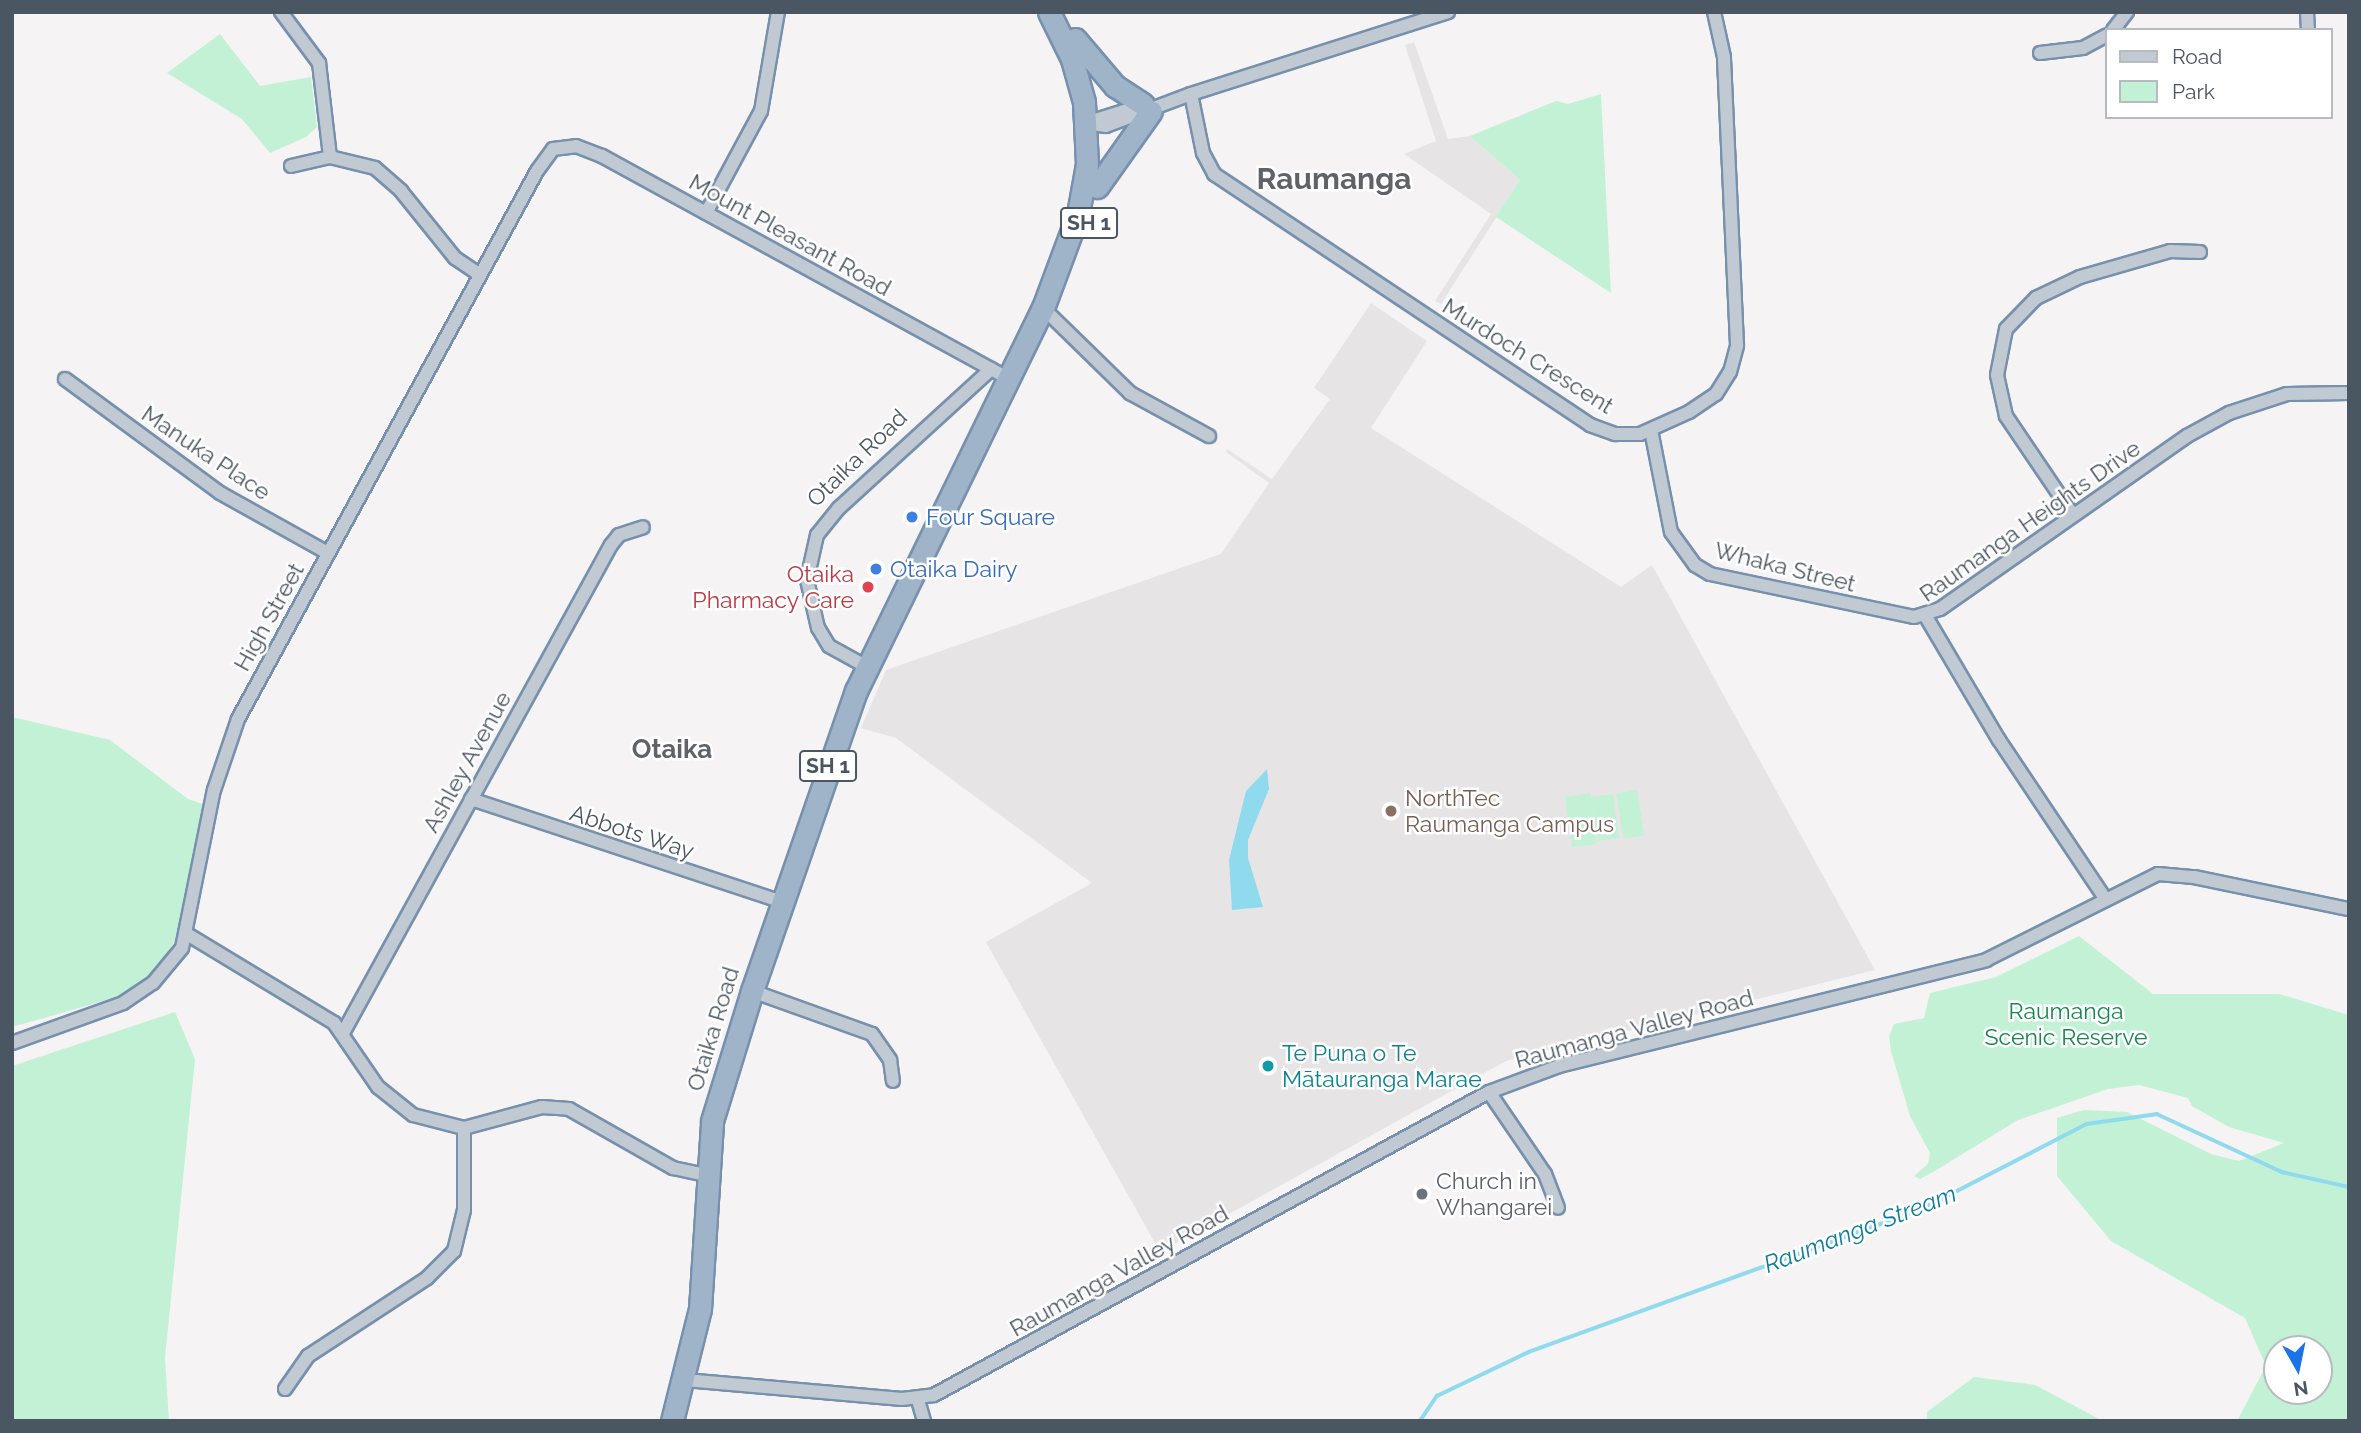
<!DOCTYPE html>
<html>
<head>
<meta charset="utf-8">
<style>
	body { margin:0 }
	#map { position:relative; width:2361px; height:1433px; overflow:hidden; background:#f5f3f3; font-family:Raleway,sans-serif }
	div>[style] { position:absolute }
	.education>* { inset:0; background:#e6e4e5 }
	.green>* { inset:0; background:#c3f1d5; transform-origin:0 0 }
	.water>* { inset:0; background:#90daee }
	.stream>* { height:3.5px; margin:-1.75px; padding:0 1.75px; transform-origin:1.75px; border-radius:1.75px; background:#90daee }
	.roads { filter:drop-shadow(2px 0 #7690ad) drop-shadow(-2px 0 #7690ad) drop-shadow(0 2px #7690ad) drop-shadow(0 -2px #7690ad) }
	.minor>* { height:12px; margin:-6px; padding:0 6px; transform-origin:6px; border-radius:6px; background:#c1cad2 }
	.trunk>* { height:21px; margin:-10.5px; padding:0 10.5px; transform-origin:10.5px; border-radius:10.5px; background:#9fb4c9 }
	.dots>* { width:19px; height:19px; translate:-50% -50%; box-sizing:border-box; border:4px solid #fff; border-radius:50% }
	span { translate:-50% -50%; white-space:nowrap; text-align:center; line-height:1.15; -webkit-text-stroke:5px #fff; paint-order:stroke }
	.shield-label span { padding:2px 5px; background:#fff; border:2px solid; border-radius:5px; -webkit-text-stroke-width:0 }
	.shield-label { font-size:21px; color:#4a5661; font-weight:700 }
	.street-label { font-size:23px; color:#4a5661 }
	.shop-label { font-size:23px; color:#366cbe }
	.left { translate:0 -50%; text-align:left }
	.health-label { font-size:23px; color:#be3a42 }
	.right { translate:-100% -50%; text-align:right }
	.education-label { font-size:23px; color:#785e54 }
	.park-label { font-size:23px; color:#17864f }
	.culture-label { font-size:23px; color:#0d838f }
	.worship-label { font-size:23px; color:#5b616d }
	.water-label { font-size:24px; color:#0c7c9b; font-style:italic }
	.quarter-label { font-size:26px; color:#5f6368; font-weight:700 }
	.district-label { font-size:30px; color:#5f6368; font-weight:700 }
	.frame { position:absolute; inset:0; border:14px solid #4a5661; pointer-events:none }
	.legend { position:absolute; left:2105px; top:28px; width:228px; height:91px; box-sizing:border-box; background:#fff; border:2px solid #b7bbc0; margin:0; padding:9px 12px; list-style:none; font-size:21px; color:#4a5661 }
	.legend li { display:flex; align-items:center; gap:14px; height:35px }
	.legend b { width:35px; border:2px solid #b7bbc0 }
	.north { position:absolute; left:2263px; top:1335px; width:70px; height:70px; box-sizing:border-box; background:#fff; border:2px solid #b7bbc0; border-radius:50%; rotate:171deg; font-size:19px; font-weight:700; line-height:28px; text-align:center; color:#4a5661 }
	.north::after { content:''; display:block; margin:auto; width:24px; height:32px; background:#1a73e8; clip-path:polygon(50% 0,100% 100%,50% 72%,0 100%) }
</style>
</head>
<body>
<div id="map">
	<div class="education">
		<i style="clip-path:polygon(1414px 42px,1448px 139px,1470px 136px,1520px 180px,1441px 304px,1435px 301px,1491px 214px,1404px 154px,1436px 141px,1405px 45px)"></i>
		<i style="clip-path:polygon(1371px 303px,1427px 341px,1371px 428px,1621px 587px,1652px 565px,1875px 970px,1506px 1061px,1160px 1252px,986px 942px,1092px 883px,896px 738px,861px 728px,886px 670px,1221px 554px,1269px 483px,1226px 452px,1227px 449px,1272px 479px,1330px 399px,1314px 388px)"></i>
	</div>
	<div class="green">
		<i style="clip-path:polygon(220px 34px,260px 86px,311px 77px,317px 127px,306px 137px,270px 153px,242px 119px,167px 73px)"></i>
		<i style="clip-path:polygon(1601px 94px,1611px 293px,1496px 217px,1520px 180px,1470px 136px,1556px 101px,1568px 104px)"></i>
		<i style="clip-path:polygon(12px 717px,110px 740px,188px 799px,206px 805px,178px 936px,150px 979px,114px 998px,12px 1027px)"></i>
		<i style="left:1637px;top:790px;width:46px;height:21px;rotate:81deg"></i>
		<i style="clip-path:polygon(1590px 793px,1591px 797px,1613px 794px,1619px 838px,1598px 841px,1591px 801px,1597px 844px,1572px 847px,1565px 797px)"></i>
		<i style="clip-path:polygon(evenodd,2079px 936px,2153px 994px,2279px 994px,2349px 1015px,2349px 1421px,2237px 1421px,2266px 1366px,2245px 1318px,2111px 1241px,2057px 1176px,2057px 1118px,2084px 1110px,2127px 1112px,2211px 1154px,2239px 1161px,2284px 1143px,2229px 1127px,2192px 1106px,2188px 1098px,2139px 1085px,2108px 1089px,2018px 1120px,1933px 1172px,1920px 1179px,1914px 1176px,1928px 1164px,1930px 1153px,1910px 1116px,1891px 1051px,1889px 1036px,1894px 1024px,1924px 1018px,1930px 993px,1996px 977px,2079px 936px,2277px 1349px,2319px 1349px,2319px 1391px,2277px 1391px,2277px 1349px)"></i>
		<i style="clip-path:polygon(175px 1012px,195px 1059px,165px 1358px,169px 1421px,12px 1421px,12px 1066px)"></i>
		<i style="clip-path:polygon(1974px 1377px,2035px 1385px,2103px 1421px,1927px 1421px,1927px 1412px)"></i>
	</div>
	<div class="water">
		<i style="clip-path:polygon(1267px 769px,1269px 789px,1248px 840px,1248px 858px,1263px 907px,1232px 910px,1229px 860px,1246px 791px)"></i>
	</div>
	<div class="stream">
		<i style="left:1420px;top:1421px;width:30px;rotate:-56deg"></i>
		<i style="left:1437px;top:1396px;width:102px;rotate:-25.6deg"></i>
		<i style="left:1529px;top:1352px;width:420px;rotate:-20deg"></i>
		<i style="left:1924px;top:1208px;width:183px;rotate:-27.3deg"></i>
		<i style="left:2087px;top:1124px;width:71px;rotate:-8.1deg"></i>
		<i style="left:2157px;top:1114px;width:138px;rotate:24.9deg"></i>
		<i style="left:2282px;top:1172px;width:69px;rotate:12.6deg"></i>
	</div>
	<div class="roads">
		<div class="minor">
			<i style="left:281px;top:12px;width:64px;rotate:53.3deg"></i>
			<i style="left:319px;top:63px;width:95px;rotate:83.3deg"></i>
			<i style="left:2307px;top:12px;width:18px;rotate:87deg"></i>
			<i style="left:2113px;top:30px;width:23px;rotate:-52deg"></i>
			<i style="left:2040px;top:53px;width:43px;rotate:-6.6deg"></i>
			<i style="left:2083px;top:48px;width:27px;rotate:-28deg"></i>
			<i style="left:1191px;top:94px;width:60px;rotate:78.5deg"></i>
			<i style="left:1203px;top:153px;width:24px;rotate:62deg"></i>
			<i style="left:1214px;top:174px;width:452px;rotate:33.7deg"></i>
			<i style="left:1590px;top:425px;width:27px;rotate:20deg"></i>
			<i style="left:1615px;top:434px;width:25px"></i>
			<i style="left:1640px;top:434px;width:54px;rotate:-24.2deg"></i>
			<i style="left:1689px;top:412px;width:32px;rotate:-34deg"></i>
			<i style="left:1716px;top:394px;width:26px;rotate:-58deg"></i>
			<i style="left:1730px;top:372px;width:28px;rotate:-75deg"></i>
			<i style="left:1737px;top:345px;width:288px;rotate:-92.6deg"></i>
			<i style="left:1724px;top:57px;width:46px;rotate:-102.5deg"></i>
			<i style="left:1086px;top:123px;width:20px;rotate:9deg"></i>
			<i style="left:1106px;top:126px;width:91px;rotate:-20.6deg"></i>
			<i style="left:1191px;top:94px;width:270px;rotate:-17.7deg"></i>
			<i style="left:1086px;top:123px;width:63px;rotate:-17.6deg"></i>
			<i style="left:291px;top:166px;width:40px;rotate:-13deg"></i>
			<i style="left:330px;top:157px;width:46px;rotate:13.7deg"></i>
			<i style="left:375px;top:168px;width:35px;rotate:41deg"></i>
			<i style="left:401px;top:191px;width:86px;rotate:51.1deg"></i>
			<i style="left:455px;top:258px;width:30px;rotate:34deg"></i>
			<i style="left:706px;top:213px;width:116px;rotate:-61.7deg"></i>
			<i style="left:761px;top:111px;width:100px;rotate:-80.3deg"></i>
			<i style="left:1043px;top:308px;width:122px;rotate:44.3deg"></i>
			<i style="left:1130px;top:393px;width:90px;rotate:28.6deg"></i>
			<i style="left:65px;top:379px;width:192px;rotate:36.3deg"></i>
			<i style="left:220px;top:493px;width:124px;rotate:29.1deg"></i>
			<i style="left:1651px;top:430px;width:104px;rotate:78.9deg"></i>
			<i style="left:1671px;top:532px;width:41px;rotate:54deg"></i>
			<i style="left:1695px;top:565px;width:17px;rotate:31deg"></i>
			<i style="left:1710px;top:574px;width:208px;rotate:11.9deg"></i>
			<i style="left:1914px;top:617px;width:27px;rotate:-17deg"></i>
			<i style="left:1940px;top:609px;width:302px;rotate:-35deg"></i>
			<i style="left:2187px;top:436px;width:48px;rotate:-28.7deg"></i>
			<i style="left:2229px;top:413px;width:61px;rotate:-18.1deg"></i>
			<i style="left:2287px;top:394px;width:62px;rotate:-0.9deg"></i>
			<i style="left:2073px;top:515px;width:120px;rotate:-124.1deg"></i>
			<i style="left:2006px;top:416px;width:42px;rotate:-102.4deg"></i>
			<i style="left:1997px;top:375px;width:47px;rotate:-78.9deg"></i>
			<i style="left:2006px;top:329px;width:43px;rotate:-45.9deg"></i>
			<i style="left:2036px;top:298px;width:49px;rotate:-25.5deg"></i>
			<i style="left:2080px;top:277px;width:94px;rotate:-16.1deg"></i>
			<i style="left:2170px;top:251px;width:30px;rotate:2deg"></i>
			<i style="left:1925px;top:615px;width:145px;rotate:59.4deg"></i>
			<i style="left:1999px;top:740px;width:192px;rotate:56.2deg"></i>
			<i style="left:867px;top:667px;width:43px;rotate:-151.1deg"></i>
			<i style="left:829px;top:646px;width:21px;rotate:-121deg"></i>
			<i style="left:818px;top:628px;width:49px;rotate:-102.9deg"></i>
			<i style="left:807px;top:580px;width:46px;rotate:-77.5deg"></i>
			<i style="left:817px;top:535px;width:35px;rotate:-51deg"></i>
			<i style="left:839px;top:508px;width:206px;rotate:-42.4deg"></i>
			<i style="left:471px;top:799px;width:328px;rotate:18.3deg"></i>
			<i style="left:187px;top:934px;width:172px;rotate:31.2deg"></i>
			<i style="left:334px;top:1023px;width:78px;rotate:55.5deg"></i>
			<i style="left:378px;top:1087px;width:45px;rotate:38.7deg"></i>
			<i style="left:413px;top:1115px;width:53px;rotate:14.3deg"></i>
			<i style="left:464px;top:1128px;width:81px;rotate:-15.1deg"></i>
			<i style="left:542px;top:1107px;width:27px;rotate:4deg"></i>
			<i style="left:569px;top:1109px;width:120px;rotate:29.6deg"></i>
			<i style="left:673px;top:1168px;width:33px;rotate:12deg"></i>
			<i style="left:752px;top:991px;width:127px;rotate:19.7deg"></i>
			<i style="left:872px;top:1034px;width:32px;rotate:55deg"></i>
			<i style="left:890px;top:1060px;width:21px;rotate:82deg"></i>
			<i style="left:343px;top:1033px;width:557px;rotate:-61.23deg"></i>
			<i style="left:611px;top:545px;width:13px;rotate:-51deg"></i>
			<i style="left:619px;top:535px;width:25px;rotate:-18deg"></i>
			<i style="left:12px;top:1043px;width:118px;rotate:-19.8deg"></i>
			<i style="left:123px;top:1003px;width:36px;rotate:-34deg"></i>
			<i style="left:153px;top:983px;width:45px;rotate:-50.4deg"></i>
			<i style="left:182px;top:948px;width:161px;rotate:-78.6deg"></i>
			<i style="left:214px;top:790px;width:75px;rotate:-71.3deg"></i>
			<i style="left:238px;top:719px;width:624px;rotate:-61.38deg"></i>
			<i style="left:537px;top:171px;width:27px;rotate:-54deg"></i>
			<i style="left:553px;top:149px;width:23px;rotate:-7deg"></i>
			<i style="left:576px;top:146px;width:28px;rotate:21deg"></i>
			<i style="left:602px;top:156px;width:464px;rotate:28.7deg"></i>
			<i style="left:1489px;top:1092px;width:99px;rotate:55.7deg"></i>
			<i style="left:1545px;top:1174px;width:36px;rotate:69deg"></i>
			<i style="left:685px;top:1380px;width:218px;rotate:5deg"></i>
			<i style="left:902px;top:1399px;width:32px;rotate:-7deg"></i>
			<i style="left:934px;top:1395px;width:632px;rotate:-28.63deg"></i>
			<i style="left:1489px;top:1092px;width:75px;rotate:-20.4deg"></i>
			<i style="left:1559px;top:1066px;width:440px;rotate:-13.9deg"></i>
			<i style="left:1986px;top:960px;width:192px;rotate:-26.6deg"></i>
			<i style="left:2158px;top:874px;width:36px;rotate:5deg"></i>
			<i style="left:2194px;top:877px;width:158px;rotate:11.7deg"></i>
			<i style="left:285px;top:1389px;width:40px;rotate:-55.1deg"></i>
			<i style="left:308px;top:1356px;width:142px;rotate:-33.2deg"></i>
			<i style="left:427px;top:1278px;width:38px;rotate:-45deg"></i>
			<i style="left:454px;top:1251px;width:42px;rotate:-76.3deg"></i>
			<i style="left:464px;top:1210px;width:82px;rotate:-90deg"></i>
			<i style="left:918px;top:1400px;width:22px;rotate:74deg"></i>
		</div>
		<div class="trunk">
			<i style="left:1075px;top:39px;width:62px;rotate:49.6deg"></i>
			<i style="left:1115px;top:86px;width:33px;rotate:33deg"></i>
			<i style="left:1097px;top:187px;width:93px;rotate:-54.6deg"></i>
			<i style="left:672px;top:1421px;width:115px;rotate:-76deg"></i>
			<i style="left:700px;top:1309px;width:188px;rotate:-86.3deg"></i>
			<i style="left:712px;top:1121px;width:136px;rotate:-72.9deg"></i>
			<i style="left:752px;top:991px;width:318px;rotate:-70.9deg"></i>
			<i style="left:856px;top:691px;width:426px;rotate:-64deg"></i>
			<i style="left:1043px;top:308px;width:100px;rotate:-69.6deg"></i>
			<i style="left:1078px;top:214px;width:51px;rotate:-79.8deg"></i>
			<i style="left:1087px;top:164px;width:62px;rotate:-92.8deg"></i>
			<i style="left:1084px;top:102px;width:45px;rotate:-105.6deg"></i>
			<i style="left:1072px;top:59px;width:52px;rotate:-116.1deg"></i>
		</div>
	</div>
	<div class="dots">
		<i style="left:912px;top:517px;background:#3f7fe0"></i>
		<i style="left:876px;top:569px;background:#3f7fe0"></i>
		<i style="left:868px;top:587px;background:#e0444e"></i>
		<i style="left:1391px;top:811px;background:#8d6e63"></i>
		<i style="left:1268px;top:1066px;background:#0f9aa8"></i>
		<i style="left:1422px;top:1194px;background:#6b7280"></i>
	</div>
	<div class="shield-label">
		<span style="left:1089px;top:223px">SH 1</span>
		<span style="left:828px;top:766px">SH 1</span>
	</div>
	<div class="street-label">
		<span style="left:790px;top:235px;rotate:29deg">Mount Pleasant Road</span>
		<span style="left:1528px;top:356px;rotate:32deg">Murdoch Crescent</span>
		<span style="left:206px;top:453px;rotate:34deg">Manuka Place</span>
		<span style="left:857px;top:458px;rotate:-44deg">Otaika Road</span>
		<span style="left:2030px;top:521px;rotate:-35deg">Raumanga Heights Drive</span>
		<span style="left:1785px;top:567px;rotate:14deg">Whaka Street</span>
		<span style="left:269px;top:617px;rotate:-61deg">High Street</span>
		<span style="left:467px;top:762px;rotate:-61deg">Ashley Avenue</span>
		<span style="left:632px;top:832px;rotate:18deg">Abbots Way</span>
		<span style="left:713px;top:1029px;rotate:-73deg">Otaika Road</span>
		<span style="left:1634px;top:1029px;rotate:-15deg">Raumanga Valley Road</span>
		<span style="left:1119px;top:1271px;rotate:-29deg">Raumanga Valley Road</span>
	</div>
	<div class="shop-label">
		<span class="left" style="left:926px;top:517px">Four Square</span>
		<span class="left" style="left:890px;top:569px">Otaika Dairy</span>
	</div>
	<div class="health-label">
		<span class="right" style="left:854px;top:587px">Otaika<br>Pharmacy Care</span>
	</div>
	<div class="education-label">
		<span class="left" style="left:1405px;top:811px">NorthTec<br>Raumanga Campus</span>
	</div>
	<div class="park-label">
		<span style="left:2066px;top:1024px">Raumanga<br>Scenic Reserve</span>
	</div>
	<div class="culture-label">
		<span class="left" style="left:1282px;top:1066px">Te Puna o Te<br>Mātauranga Marae</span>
	</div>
	<div class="worship-label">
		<span class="left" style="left:1436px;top:1194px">Church in<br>Whangarei</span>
	</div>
	<div class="water-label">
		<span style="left:1860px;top:1229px;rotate:-21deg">Raumanga Stream</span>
	</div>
	<div class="quarter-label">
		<span style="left:672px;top:750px">Otaika</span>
	</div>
	<div class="district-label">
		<span style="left:1334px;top:179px">Raumanga</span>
	</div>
	<div class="frame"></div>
	<ul class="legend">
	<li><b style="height:9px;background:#c1cad2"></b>Road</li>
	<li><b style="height:19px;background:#c3f1d5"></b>Park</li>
	</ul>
	<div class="north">N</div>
</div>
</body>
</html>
